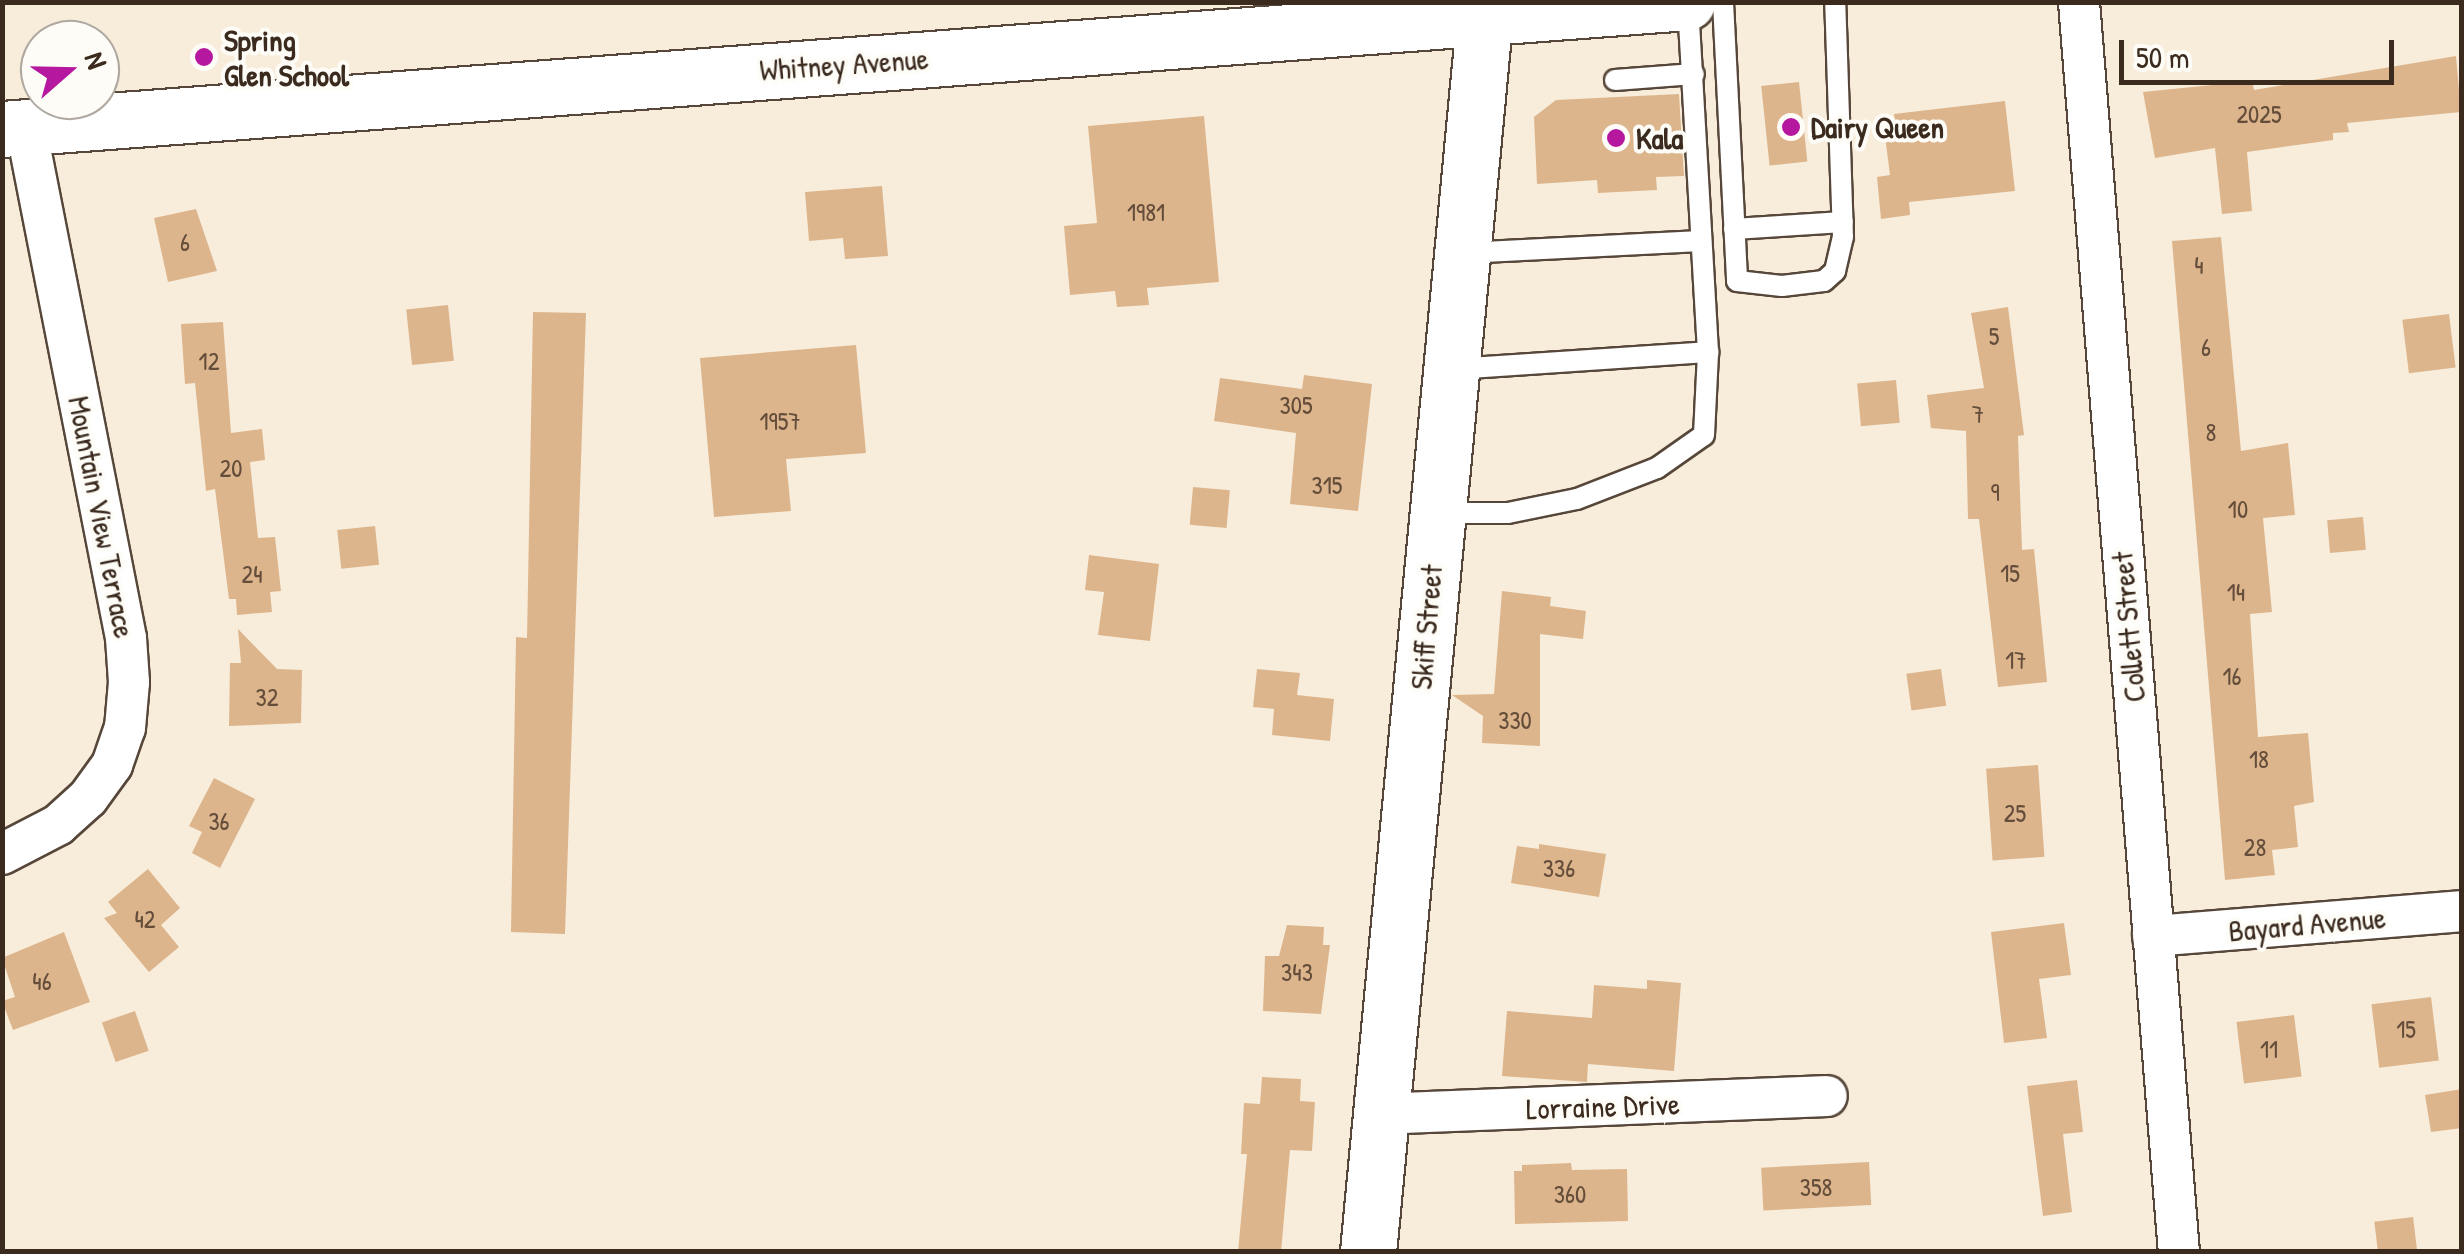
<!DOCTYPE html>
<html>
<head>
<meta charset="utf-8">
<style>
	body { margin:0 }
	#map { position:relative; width:2464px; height:1254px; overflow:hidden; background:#f8eddb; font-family:"Patrick Hand",sans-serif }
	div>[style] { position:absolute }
	.building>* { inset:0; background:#ddb58c; transform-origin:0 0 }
	.roads { filter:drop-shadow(2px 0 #57473a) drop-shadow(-2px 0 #57473a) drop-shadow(0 2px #57473a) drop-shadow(0 -2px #57473a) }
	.service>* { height:20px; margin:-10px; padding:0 10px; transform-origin:10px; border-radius:10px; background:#fff }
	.minor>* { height:40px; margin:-20px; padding:0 20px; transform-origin:20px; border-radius:20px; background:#fff }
	.secondary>* { height:55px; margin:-27.5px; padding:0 27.5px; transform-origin:27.5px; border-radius:27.5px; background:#fff }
	.primary>* { height:55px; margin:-27.5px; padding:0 27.5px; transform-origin:27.5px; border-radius:27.5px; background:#fff }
	.dots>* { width:28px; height:28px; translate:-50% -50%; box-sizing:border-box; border:5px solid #fdfcf7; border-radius:50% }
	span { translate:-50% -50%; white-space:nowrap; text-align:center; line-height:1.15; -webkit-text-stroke:8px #fdfcf7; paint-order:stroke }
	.number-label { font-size:25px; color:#644d3a }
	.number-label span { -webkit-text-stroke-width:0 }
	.poi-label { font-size:30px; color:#3b2a1e; font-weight:700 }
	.left { translate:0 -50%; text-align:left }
	.street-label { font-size:30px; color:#3b2a1e }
	.frame { position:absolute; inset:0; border:5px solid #3b2a1e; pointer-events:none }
	.north { position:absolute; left:20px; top:20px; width:100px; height:100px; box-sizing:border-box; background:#fdfcf7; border:2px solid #afa8a0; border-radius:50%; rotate:70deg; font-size:28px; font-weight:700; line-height:40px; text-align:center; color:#3b2a1e }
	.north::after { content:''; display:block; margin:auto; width:35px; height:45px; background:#b5179e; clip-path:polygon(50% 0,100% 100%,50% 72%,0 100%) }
	.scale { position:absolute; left:2119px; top:40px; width:275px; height:45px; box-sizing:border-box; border:5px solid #3b2a1e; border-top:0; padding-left:12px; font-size:30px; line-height:35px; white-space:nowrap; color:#3b2a1e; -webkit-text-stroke:8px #fdfcf7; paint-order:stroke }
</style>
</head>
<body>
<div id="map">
	<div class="building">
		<i style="clip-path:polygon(2456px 56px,2461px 112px,2347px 123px,2349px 132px,2333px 133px,2333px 140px,2247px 152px,2252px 211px,2222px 214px,2215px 148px,2155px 158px,2143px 92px,2252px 81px,2254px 90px)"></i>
		<i style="left:1799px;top:82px;width:80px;height:38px;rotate:84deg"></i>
		<i style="clip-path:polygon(1679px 94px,1684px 176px,1656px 177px,1657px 190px,1598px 193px,1597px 180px,1537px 184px,1534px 117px,1556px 100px)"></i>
		<i style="clip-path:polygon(2005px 101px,2015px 191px,1909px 202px,1910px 215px,1881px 219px,1877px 177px,1890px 175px,1885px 136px,1897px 135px,1894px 114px)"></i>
		<i style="clip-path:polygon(1204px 116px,1219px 282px,1147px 288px,1149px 305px,1117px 307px,1115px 291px,1070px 295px,1064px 226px,1097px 223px,1088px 126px)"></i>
		<i style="clip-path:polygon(882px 186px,888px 256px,845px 259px,843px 238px,809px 241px,805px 192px)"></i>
		<i style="clip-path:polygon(196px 209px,217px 271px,168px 282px,154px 218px)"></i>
		<i style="clip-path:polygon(2221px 237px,2241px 451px,2288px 443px,2295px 515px,2263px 518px,2272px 612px,2250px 614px,2258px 737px,2308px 733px,2314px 802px,2294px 806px,2298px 847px,2272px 850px,2275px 875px,2225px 880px,2172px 241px)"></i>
		<i style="left:448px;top:305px;width:56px;height:42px;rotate:84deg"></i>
		<i style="clip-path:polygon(2008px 307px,2024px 435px,2018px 436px,2022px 550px,2034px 549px,2047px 682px,1998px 687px,1979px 519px,1968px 519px,1966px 431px,1931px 428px,1927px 395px,1984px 388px,1971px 313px)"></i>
		<i style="clip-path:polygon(533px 312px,586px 313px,565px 934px,511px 932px,516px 637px,527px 638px)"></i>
		<i style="left:2449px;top:314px;width:54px;height:47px;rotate:83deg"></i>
		<i style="clip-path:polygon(223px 322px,231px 433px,262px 429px,265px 460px,250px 462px,258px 538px,275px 537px,281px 591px,270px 592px,272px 612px,237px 615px,236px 599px,229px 599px,215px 489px,206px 491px,195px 383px,185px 384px,181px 324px)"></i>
		<i style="clip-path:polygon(856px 345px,866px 453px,786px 459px,791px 511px,714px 517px,700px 358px)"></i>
		<i style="clip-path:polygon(1304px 375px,1372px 384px,1358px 511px,1290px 504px,1296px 433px,1214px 421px,1220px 378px,1302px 389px)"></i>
		<i style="left:1896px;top:380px;width:43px;height:39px;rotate:85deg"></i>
		<i style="left:1193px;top:487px;width:37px;height:38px;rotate:5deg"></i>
		<i style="left:2363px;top:517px;width:33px;height:36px;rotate:85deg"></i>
		<i style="left:375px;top:526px;width:39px;height:38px;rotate:84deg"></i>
		<i style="clip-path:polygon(1089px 555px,1159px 564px,1150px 641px,1098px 635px,1104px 592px,1085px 590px)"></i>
		<i style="clip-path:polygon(1502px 591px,1551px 597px,1550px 606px,1586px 611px,1583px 639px,1540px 634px,1540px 746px,1482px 743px,1483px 716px,1452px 695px,1494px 694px)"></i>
		<i style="clip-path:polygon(238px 629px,277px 669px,302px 670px,301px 723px,229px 726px,230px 663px,241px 663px)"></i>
		<i style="clip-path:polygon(1257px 669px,1300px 673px,1297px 695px,1334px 699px,1330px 741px,1272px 735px,1274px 709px,1253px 707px)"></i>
		<i style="left:1941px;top:669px;width:37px;height:35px;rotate:82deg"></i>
		<i style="left:2038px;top:765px;width:92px;height:52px;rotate:86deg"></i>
		<i style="clip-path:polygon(214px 778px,255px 799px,220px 868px,192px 853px,202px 832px,189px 826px)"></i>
		<i style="clip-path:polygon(1539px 844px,1606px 854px,1599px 897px,1511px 883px,1517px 846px,1539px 849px)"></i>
		<i style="clip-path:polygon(148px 869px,180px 908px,161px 925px,179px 947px,149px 972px,104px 918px,117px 913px,108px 902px)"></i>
		<i style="clip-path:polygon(2064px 923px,2071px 975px,2039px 979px,2047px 1038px,2004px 1043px,1991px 932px)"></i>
		<i style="clip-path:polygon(1287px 925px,1324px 927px,1323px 945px,1330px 945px,1321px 1014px,1263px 1011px,1265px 956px,1279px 956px)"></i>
		<i style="clip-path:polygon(64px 932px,90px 1002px,13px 1030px,2px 1001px,15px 997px,2px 958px)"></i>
		<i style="clip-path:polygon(1647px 980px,1681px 983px,1674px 1071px,1588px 1064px,1587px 1082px,1502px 1076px,1507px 1011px,1592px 1018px,1594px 985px,1647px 989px)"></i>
		<i style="left:2431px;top:997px;width:64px;height:60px;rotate:83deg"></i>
		<i style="left:135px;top:1011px;width:42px;height:35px;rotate:71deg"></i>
		<i style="left:2294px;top:1015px;width:62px;height:58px;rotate:83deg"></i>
		<i style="clip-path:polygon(1262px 1077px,1301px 1079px,1300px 1101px,1315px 1102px,1312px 1151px,1290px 1150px,1281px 1252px,1238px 1252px,1247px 1154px,1241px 1154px,1244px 1103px,1260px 1104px)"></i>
		<i style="clip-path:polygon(2077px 1080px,2083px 1132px,2063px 1134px,2072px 1212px,2043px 1216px,2027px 1086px)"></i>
		<i style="clip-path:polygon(2462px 1089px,2462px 1128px,2431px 1132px,2425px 1095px)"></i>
		<i style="left:1869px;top:1162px;width:43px;height:108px;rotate:87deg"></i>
		<i style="clip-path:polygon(1571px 1163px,1572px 1170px,1627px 1169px,1628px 1221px,1515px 1224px,1514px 1171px,1522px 1171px,1522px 1165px)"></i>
		<i style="left:2413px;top:1217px;width:33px;height:39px;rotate:83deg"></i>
	</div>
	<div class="roads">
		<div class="service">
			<i style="left:1723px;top:2px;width:279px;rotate:87.1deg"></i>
			<i style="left:1737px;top:281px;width:45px;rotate:6.3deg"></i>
			<i style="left:1782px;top:286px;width:42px;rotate:-6.8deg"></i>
			<i style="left:1824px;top:281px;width:15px;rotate:-42deg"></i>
			<i style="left:1835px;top:271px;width:35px;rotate:-77deg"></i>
			<i style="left:1843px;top:237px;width:235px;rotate:-91.9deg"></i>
			<i style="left:1615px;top:80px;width:79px;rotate:-4.3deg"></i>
			<i style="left:1734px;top:229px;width:109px;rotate:-3.7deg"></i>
			<i style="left:1464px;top:253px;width:237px;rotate:-2.9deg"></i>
			<i style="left:1453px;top:369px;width:256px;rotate:-3.8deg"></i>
			<i style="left:1708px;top:352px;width:350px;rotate:-93.3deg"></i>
			<i style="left:1439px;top:513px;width:69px"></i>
			<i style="left:1508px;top:513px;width:70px;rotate:-11.5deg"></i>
			<i style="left:1577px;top:499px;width:86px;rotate:-21.2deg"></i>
			<i style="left:1657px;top:468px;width:57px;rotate:-35.1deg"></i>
			<i style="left:1704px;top:435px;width:83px;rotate:-87.2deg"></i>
		</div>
		<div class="minor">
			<i style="left:2079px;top:2px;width:1254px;rotate:85.43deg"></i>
			<i style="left:2px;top:854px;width:63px;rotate:-27.4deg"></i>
			<i style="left:58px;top:825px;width:40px;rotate:-42deg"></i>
			<i style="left:88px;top:798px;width:41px;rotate:-54deg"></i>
			<i style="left:112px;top:765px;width:39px;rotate:-71deg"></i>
			<i style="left:125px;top:728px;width:46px;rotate:-85deg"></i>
			<i style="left:129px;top:682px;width:44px;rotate:-93.9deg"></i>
			<i style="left:126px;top:638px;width:520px;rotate:-101.09deg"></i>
			<i style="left:2153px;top:936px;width:310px;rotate:-4.6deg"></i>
			<i style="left:1379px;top:1114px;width:448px;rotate:-2.3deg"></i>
		</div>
		<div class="secondary">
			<i style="left:1368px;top:1252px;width:1256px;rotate:-84.61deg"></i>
		</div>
		<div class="primary">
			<i style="left:2px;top:129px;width:1690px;rotate:-4.31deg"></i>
		</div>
	</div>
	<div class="dots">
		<i style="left:204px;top:57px;background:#b5179e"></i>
		<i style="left:1791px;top:127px;background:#b5179e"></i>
		<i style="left:1616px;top:138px;background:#b5179e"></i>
	</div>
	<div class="number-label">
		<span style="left:2259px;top:114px">2025</span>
		<span style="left:1146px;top:212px">1981</span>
		<span style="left:185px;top:242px">6</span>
		<span style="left:2199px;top:265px">4</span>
		<span style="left:1994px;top:336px">5</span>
		<span style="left:2206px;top:347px">6</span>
		<span style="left:209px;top:361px">12</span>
		<span style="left:1296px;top:405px">305</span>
		<span style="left:1978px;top:414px">7</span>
		<span style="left:780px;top:421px">1957</span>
		<span style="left:2211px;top:432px">8</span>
		<span style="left:231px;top:468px">20</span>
		<span style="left:1327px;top:485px">315</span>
		<span style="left:1995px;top:492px">9</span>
		<span style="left:2238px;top:509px">10</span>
		<span style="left:2010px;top:573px">15</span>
		<span style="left:252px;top:574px">24</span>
		<span style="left:2236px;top:592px">14</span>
		<span style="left:2016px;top:660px">17</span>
		<span style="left:2232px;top:676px">16</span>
		<span style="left:267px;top:697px">32</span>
		<span style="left:1515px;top:720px">330</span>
		<span style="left:2259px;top:759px">18</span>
		<span style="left:2015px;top:813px">25</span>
		<span style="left:219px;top:821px">36</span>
		<span style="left:2255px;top:847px">28</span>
		<span style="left:1559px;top:868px">336</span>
		<span style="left:145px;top:919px">42</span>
		<span style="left:1297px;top:972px">343</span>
		<span style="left:42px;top:981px">46</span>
		<span style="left:2406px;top:1029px">15</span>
		<span style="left:2269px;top:1049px">11</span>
		<span style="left:1816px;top:1187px">358</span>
		<span style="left:1570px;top:1194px">360</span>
	</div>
	<div class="poi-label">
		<span class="left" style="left:224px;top:57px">Spring<br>Glen School</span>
		<span class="left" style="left:1811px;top:127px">Dairy Queen</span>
		<span class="left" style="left:1636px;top:138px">Kala</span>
	</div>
	<div class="street-label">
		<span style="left:844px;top:64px;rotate:-4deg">Whitney Avenue</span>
		<span style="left:102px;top:517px;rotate:79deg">Mountain View Terrace</span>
		<span style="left:1426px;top:627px;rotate:-85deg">Skiff Street</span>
		<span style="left:2128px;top:627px;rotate:-95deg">Collett Street</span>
		<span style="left:2307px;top:924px;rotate:-5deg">Bayard Avenue</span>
		<span style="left:1603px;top:1106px;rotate:-2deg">Lorraine Drive</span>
	</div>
	<div class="frame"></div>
	<div class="north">N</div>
	<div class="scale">50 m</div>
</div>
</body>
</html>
